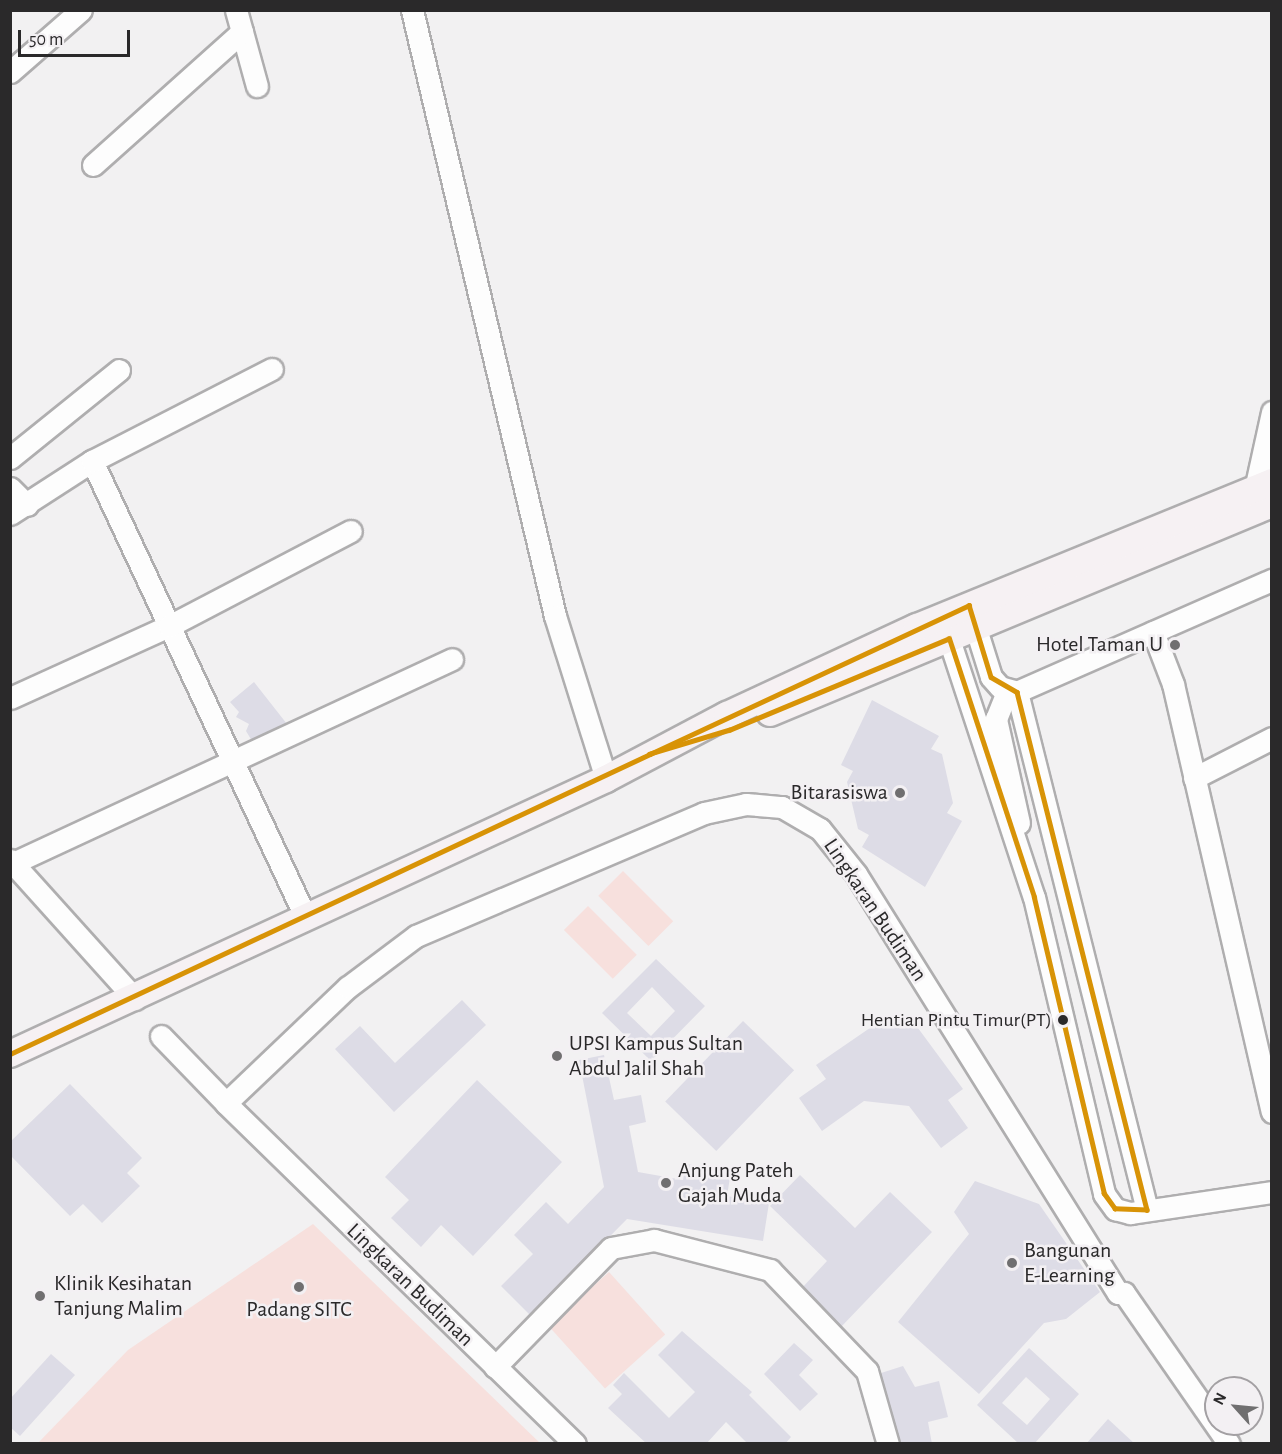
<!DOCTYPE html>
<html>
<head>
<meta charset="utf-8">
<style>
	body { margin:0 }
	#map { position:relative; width:1282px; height:1454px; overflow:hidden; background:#f2f1f2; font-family:"Alegreya Sans",sans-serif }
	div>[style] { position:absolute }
	.green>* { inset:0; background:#f7e0dd; transform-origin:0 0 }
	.building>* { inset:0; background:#dddce6; transform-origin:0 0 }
	.roads { filter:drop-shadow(2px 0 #afaeaf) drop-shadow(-2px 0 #afaeaf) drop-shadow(0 2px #afaeaf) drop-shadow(0 -2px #afaeaf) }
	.minor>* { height:21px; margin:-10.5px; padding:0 10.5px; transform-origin:10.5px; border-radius:10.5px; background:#fdfdfd }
	.major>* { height:26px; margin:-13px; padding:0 13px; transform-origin:13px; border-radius:13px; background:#f6f1f3 }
	.bus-1>* { height:4.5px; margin:-2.25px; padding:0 2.25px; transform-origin:2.25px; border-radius:2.25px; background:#d89306 }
	.dots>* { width:16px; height:16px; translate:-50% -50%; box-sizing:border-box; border:3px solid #f3f0f3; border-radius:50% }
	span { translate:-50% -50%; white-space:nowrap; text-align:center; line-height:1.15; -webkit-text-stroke:5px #f3f0f3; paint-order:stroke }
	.bus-label { font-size:20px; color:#2a292a }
	.right { translate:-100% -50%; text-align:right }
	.poi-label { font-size:22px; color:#2a292a }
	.left { translate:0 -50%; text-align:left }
	.street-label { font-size:22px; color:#2a292a }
	.frame { position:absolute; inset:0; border:12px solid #2a292a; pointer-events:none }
	.north { position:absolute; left:1204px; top:1376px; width:60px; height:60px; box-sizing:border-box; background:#f3f0f3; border:2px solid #a3a0a3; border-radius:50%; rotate:297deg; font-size:16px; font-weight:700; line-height:24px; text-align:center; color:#2a292a }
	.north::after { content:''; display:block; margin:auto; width:21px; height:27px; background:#706f70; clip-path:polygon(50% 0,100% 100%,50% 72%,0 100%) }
	.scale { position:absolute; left:18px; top:30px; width:112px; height:27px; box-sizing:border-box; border:3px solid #2a292a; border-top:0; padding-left:8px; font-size:18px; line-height:21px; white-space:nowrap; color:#2a292a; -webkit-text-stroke:4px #f3f0f3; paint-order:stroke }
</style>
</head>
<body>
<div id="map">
	<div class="green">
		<i style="left:623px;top:871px;width:71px;height:35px;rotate:45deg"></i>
		<i style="left:588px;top:906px;width:69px;height:34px;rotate:45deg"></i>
		<i style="clip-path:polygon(313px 1224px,540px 1443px,38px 1443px,128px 1350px)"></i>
		<i style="left:609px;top:1272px;width:84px;height:81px;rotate:48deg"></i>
	</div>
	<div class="building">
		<i style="clip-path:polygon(254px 682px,287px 724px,252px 741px,246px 731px,249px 724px,236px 717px,239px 712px,230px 702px)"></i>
		<i style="clip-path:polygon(872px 700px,939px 736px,931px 749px,942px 754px,953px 803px,947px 813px,962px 821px,925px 887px,862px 847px,869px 835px,858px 829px,847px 782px,853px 771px,841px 765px)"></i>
		<i style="clip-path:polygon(evenodd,656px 959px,705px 1006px,651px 1061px,602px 1013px,656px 959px,652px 987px,675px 1011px,651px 1036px,627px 1013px,652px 987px)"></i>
		<i style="clip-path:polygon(462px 1000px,486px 1025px,394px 1112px,335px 1049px,360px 1026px,395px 1063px)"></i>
		<i style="clip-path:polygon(883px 1019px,915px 1024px,963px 1089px,948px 1100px,968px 1128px,941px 1148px,909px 1106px,864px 1101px,822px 1131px,799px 1098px,826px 1079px,816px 1065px)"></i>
		<i style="left:743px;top:1021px;width:71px;height:112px;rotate:44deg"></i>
		<i style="clip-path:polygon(604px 1055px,614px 1100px,641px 1095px,646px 1122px,629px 1126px,638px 1172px,683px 1180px,686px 1164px,731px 1171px,727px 1196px,769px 1203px,763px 1241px,627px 1219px,531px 1316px,501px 1286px,533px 1254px,514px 1235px,546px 1202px,568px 1224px,604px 1187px,579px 1060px)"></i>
		<i style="clip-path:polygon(477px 1080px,562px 1162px,473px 1256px,441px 1225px,421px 1247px,391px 1218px,409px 1200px,385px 1177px)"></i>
		<i style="clip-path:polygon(70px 1084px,142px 1158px,127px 1173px,140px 1186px,102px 1223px,83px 1204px,70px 1216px,10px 1155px,10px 1142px)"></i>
		<i style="clip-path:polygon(800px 1175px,855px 1228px,890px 1192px,932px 1232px,841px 1327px,801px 1289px,827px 1261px,770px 1206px)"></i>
		<i style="clip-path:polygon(975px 1181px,1039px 1204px,1100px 1292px,1066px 1319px,1044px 1323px,979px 1394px,898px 1322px,969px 1234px,954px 1212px)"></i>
		<i style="clip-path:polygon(682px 1331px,752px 1392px,749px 1395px,791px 1437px,785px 1444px,748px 1444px,726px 1422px,706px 1444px,647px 1444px,608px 1408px,622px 1394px,613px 1385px,624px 1373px,669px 1418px,695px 1392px,658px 1355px)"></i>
		<i style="clip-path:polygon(794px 1343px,813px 1360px,799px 1375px,818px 1394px,800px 1411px,764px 1374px)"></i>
		<i style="clip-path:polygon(evenodd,1029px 1348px,1079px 1394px,1034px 1444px,1019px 1444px,977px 1405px,1029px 1348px,1026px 1377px,1050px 1399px,1027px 1425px,1002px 1403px,1026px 1377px)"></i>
		<i style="clip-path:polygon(51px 1354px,75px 1375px,20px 1436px,10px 1427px,10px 1399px)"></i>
		<i style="clip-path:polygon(903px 1366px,915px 1387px,939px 1381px,948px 1417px,928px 1422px,932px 1444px,895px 1444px,878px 1374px)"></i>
		<i style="clip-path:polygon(1108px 1419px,1135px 1444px,1086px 1444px)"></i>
	</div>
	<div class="roads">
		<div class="minor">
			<i style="left:236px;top:10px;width:79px;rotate:74.6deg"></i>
			<i style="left:412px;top:10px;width:623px;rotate:76.72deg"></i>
			<i style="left:555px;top:616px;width:171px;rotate:72.6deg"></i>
			<i style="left:10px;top:72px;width:94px;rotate:-41.1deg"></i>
			<i style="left:93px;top:165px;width:200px;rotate:-41.8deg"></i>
			<i style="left:10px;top:458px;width:140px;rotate:-38.9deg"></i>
			<i style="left:92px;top:461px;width:505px;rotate:64.91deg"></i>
			<i style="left:1256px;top:485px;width:75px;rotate:-77.6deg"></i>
			<i style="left:10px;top:488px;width:24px;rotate:45deg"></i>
			<i style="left:10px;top:514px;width:98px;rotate:-32.9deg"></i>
			<i style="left:92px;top:461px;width:202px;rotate:-27.1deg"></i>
			<i style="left:971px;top:613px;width:67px;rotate:72.6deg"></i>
			<i style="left:991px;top:677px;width:13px;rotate:48deg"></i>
			<i style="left:1000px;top:687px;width:18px;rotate:16deg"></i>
			<i style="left:944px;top:624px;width:287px;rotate:71.8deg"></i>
			<i style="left:1034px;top:897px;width:305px;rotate:76.7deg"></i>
			<i style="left:1104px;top:1194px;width:19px;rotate:54deg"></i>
			<i style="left:1115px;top:1209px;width:16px;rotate:15deg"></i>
			<i style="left:1130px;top:1213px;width:144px;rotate:-8.4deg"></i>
			<i style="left:1153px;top:632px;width:56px;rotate:69deg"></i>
			<i style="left:1173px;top:684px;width:439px;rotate:77deg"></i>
			<i style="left:1017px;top:692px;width:534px;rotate:75.91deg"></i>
			<i style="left:10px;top:698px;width:175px;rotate:-24.4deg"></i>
			<i style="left:169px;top:626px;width:205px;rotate:-27.6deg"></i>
			<i style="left:1194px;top:778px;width:88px;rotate:-27.1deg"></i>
			<i style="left:1019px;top:823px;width:107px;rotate:-102.5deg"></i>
			<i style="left:996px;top:719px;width:24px;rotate:-68deg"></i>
			<i style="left:1005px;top:697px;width:292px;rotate:-23.7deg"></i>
			<i style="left:10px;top:860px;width:187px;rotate:48deg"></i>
			<i style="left:13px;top:863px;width:484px;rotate:-24.9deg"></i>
			<i style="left:161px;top:1036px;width:93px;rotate:45.9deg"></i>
			<i style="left:495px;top:1367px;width:166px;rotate:-45.7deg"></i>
			<i style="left:611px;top:1248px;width:44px;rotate:-10.5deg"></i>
			<i style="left:654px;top:1240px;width:120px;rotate:14.5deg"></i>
			<i style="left:770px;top:1270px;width:140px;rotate:46.2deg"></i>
			<i style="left:867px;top:1371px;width:76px;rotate:74deg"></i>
			<i style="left:575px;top:1444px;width:488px;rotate:-135.7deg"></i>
			<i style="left:226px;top:1103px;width:168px;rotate:-43.6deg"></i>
			<i style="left:348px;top:987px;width:85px;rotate:-36.9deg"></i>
			<i style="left:416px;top:936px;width:313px;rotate:-23.1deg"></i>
			<i style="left:704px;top:813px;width:43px;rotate:-12.1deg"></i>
			<i style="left:746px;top:804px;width:36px;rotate:5deg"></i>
			<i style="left:782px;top:807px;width:44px;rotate:30.1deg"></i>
			<i style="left:820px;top:829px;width:58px;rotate:51.3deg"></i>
			<i style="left:856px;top:874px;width:494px;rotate:58deg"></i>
			<i style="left:1118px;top:1293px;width:6px"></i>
			<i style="left:1124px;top:1293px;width:184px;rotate:55.2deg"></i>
		</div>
		<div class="major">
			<i style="left:770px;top:713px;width:544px;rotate:-22.6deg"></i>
			<i style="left:10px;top:1054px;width:656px;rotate:-24.77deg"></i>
			<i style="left:606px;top:779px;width:137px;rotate:-27.9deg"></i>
			<i style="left:727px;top:715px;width:209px;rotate:-24.9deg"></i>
			<i style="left:917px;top:627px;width:383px;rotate:-22.2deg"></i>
		</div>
	</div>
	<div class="bus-1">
		<i style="left:969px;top:605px;width:75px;rotate:73deg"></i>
		<i style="left:991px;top:677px;width:30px;rotate:30deg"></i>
		<i style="left:1017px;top:692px;width:534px;rotate:75.91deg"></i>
		<i style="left:1147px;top:1210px;width:32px;rotate:-178deg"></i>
		<i style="left:1115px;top:1209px;width:19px;rotate:-126deg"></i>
		<i style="left:1104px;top:1194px;width:305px;rotate:-103.3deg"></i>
		<i style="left:1034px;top:897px;width:272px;rotate:-108.2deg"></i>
		<i style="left:949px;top:639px;width:237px;rotate:157.4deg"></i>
		<i style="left:730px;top:730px;width:84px;rotate:163.3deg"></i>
		<i style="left:650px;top:754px;width:352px;rotate:-25deg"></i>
		<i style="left:10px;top:1054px;width:707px;rotate:-25.11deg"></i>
	</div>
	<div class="dots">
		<i style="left:1175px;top:645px;background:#706f70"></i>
		<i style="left:900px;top:793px;background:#706f70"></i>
		<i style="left:1063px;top:1020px;background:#2a292a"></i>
		<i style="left:557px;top:1056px;background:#706f70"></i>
		<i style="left:666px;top:1183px;background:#706f70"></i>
		<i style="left:1012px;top:1263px;background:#706f70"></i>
		<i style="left:299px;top:1287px;background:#706f70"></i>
		<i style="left:40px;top:1296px;background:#706f70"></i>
	</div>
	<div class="bus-label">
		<span class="right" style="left:1052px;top:1020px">Hentian Pintu Timur(PT)</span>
	</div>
	<div class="poi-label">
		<span class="right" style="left:1163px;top:645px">Hotel Taman U</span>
		<span class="right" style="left:888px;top:793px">Bitarasiswa</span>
		<span class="left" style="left:569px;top:1056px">UPSI Kampus Sultan<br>Abdul Jalil Shah</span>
		<span class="left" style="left:678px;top:1183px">Anjung Pateh<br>Gajah Muda</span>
		<span class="left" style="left:1024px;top:1263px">Bangunan<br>E-Learning</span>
		<span class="left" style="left:54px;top:1296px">Klinik Kesihatan<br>Tanjung Malim</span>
		<span style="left:299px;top:1310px">Padang SITC</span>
	</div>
	<div class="street-label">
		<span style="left:875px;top:910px;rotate:56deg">Lingkaran Budiman</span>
		<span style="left:410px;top:1285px;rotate:44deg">Lingkaran Budiman</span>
	</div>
	<div class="frame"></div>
	<div class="north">N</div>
	<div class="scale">50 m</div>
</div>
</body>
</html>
